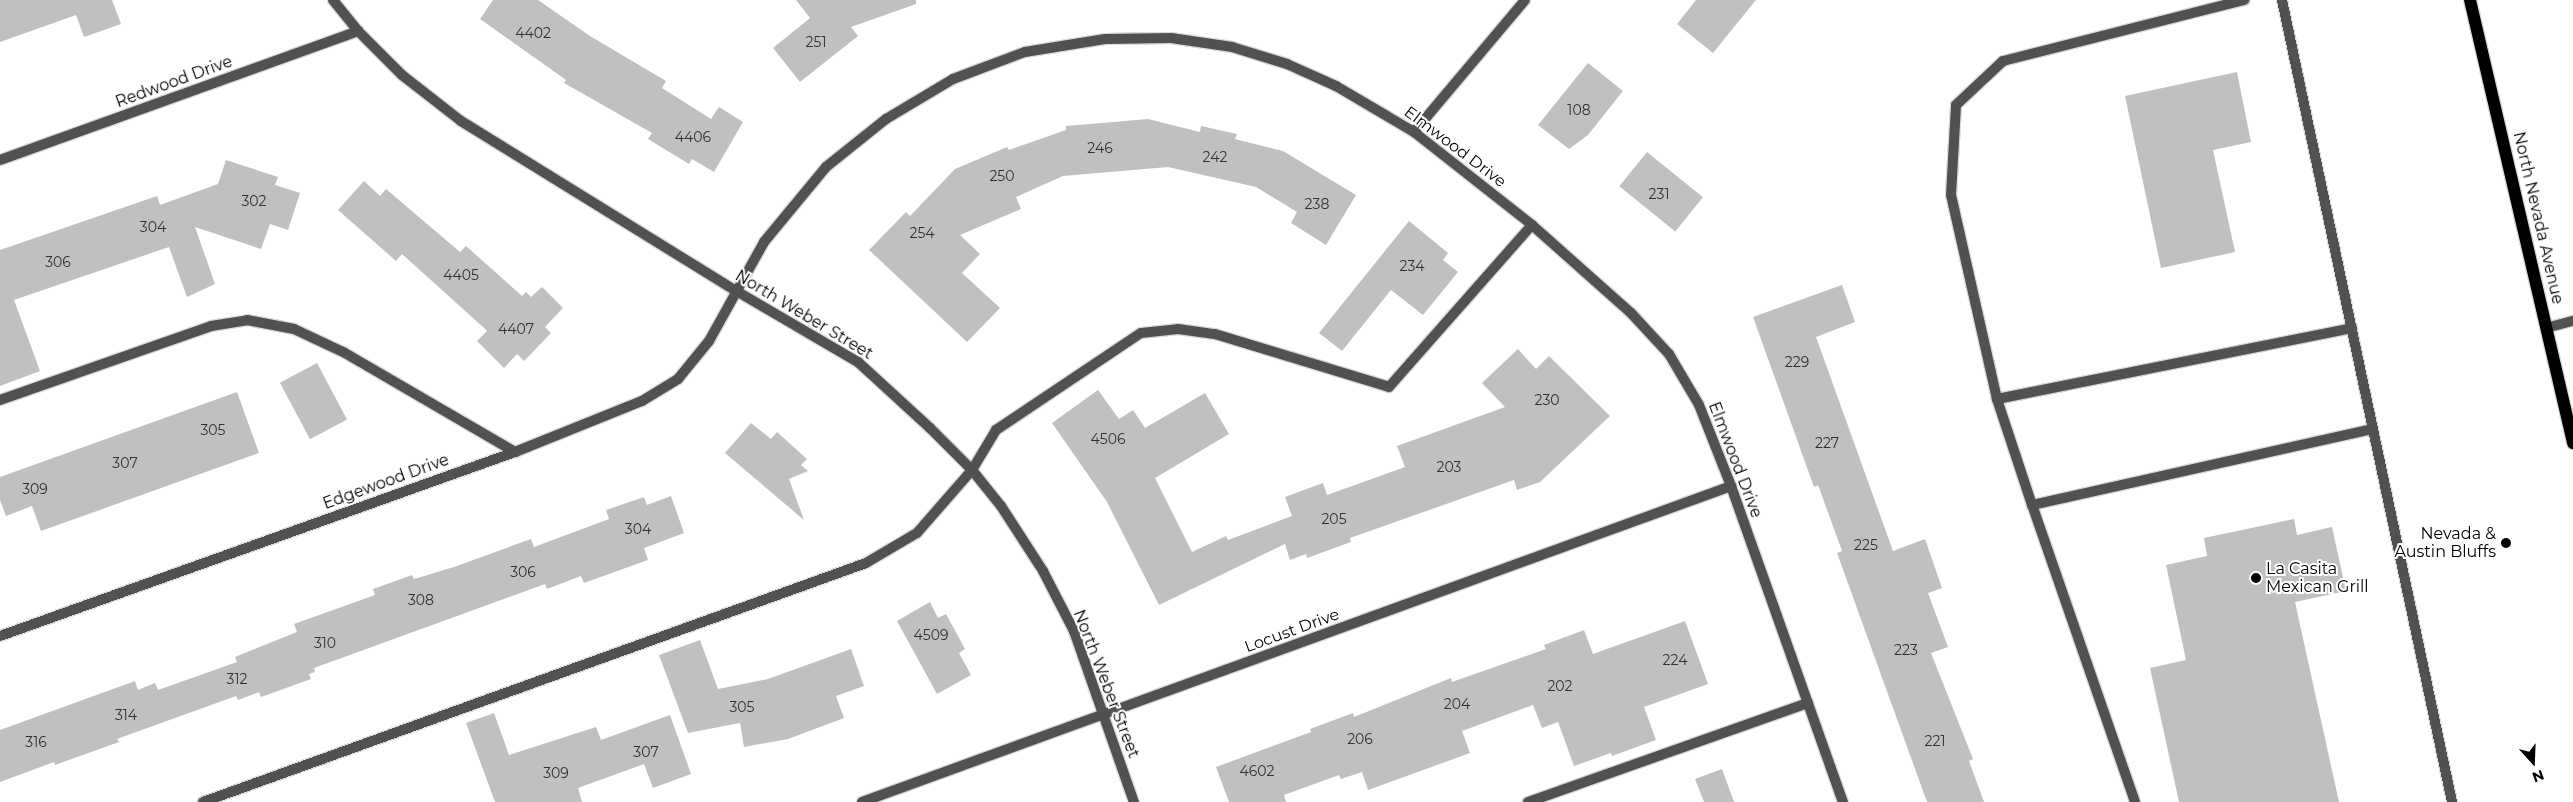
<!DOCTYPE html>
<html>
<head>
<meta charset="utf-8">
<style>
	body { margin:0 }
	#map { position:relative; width:2573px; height:802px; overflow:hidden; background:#fff; font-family:Montserrat,sans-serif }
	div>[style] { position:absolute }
	.building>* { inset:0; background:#c0c0c0; transform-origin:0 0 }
	.roads { filter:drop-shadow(1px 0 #dbdbdb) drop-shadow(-1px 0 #dbdbdb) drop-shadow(0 1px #dbdbdb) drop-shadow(0 -1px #dbdbdb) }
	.service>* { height:10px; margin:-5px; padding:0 5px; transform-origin:5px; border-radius:5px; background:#515151 }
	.minor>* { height:10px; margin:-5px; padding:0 5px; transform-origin:5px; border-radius:5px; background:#515151 }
	.primary>* { height:12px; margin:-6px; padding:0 6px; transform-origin:6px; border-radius:6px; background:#000 }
	.dots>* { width:14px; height:14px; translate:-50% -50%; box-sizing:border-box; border:2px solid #fff; border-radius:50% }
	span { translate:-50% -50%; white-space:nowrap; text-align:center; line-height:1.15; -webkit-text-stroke:4px #fff; paint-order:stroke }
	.number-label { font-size:14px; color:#303030 }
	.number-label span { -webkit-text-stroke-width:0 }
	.street-label { font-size:16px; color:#000 }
	.poi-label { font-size:16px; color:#000 }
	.right { translate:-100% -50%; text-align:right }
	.left { translate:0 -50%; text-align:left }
	.north { position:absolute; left:2508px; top:737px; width:50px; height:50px; -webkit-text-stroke:4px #fff; paint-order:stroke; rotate:160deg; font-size:14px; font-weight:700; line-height:20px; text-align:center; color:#000 }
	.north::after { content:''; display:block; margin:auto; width:18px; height:22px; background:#000; clip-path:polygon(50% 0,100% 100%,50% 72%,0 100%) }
</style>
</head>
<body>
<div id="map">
	<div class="building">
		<i style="clip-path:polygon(0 0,112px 0,121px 24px,84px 37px,76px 15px,0 42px)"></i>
		<i style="clip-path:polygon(493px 0,538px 0,590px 36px,666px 81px,662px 88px,711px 119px,719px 107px,743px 122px,714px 172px,692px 159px,689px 164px,648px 139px,652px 133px,564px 83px,566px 80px,480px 19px)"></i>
		<i style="clip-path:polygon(796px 0,916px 0,916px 4px,851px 27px,858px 36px,800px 82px,773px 48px,810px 18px)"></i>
		<i style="clip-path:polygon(1696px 0,1756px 0,1713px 53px,1677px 24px)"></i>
		<i style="clip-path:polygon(1588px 63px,1623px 91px,1588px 135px,1569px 149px,1538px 125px)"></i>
		<i style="clip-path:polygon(2237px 72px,2251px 142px,2213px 150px,2235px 252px,2161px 268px,2125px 96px)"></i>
		<i style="clip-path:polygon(1148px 119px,1200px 132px,1201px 126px,1237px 134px,1235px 139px,1283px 151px,1356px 195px,1326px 245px,1291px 223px,1297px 212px,1256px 187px,1168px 167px,1063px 176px,1016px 197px,1021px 209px,960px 235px,980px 254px,962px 273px,1000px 308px,967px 342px,869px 250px,906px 212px,910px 216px,955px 169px,1007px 147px,1009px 150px,1066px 130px,1066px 126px)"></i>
		<i style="left:1647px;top:152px;width:72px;height:44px;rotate:39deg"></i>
		<i style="clip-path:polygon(226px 160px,278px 177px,275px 185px,300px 193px,288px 230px,270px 224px,261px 249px,195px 227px,215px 284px,187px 297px,169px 247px,14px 300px,40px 371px,0 386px,0 250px,157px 196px,160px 205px,218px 184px)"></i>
		<i style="clip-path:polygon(364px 181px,380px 196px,386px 189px,460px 252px,466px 246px,522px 296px,526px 292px,531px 297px,542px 287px,563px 308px,545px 327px,551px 333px,524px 361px,517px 354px,504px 368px,477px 341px,487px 331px,483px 327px,402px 254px,396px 261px,338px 210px)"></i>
		<i style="clip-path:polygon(1409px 221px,1448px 253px,1443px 260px,1458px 272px,1423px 315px,1391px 290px,1342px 351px,1319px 333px)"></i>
		<i style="clip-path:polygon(1842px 285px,1855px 322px,1816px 337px,1893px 551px,1925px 539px,1942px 588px,1928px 593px,1948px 647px,1931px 653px,1973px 759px,1969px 761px,1984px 802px,1927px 802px,1837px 553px,1842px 551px,1818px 485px,1814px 487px,1753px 317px)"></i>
		<i style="clip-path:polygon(1518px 349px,1536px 369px,1549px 356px,1610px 416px,1540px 482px,1517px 490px,1514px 480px,1350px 538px,1351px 542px,1307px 558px,1306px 554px,1290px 560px,1285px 544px,1159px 605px,1107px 502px,1052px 423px,1098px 390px,1119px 419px,1133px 410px,1145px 428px,1205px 393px,1229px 434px,1155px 478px,1192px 552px,1226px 536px,1228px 540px,1292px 516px,1285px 497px,1323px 483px,1327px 495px,1405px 467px,1397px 446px,1505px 407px,1482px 383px)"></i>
		<i style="left:317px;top:363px;width:64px;height:42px;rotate:62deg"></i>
		<i style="clip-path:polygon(237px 392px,259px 453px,41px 531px,32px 506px,6px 516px,0 500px,0 477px)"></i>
		<i style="clip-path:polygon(751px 423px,771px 439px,777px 432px,807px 459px,801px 465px,808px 471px,789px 479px,804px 520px,725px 453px)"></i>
		<i style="clip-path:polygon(671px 496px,684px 533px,644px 548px,648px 560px,584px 583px,581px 576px,547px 589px,545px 584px,314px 668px,315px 672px,309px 674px,311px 679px,261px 697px,259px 692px,238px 700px,236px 696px,117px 739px,119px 742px,55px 765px,54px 762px,0 782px,0 730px,135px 681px,138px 690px,155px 683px,158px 690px,237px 662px,235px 657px,297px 632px,294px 624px,375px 595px,373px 589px,412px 575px,414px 579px,454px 567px,531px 539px,534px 547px,609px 519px,606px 510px,644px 497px,647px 505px)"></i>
		<i style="clip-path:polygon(2294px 519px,2297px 535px,2332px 527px,2346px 591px,2295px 602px,2339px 802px,2179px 802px,2150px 668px,2186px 660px,2166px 565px,2207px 556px,2204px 538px)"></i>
		<i style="clip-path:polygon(930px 602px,938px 618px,946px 614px,965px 649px,959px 653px,971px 675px,937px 694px,897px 621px)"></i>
		<i style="clip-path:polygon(1685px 621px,1708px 684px,1644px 707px,1656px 740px,1612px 756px,1611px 753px,1574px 766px,1558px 722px,1542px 728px,1533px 705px,1462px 731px,1470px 753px,1368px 790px,1362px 772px,1341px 779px,1339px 775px,1284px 795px,1286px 802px,1229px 802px,1216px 767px,1311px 732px,1310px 729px,1353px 713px,1354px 717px,1451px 678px,1452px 682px,1546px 649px,1544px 645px,1584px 630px,1593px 654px)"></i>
		<i style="clip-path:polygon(700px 640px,718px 689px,768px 679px,851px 649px,864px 686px,836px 696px,844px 718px,788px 739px,744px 747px,740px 723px,688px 733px,659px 655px)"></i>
		<i style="clip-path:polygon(494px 713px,509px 755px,596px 727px,601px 740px,670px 715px,691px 774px,653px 788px,644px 764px,578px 788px,582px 802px,495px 802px,466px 723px)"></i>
		<i style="clip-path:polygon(1722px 769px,1734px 802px,1704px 802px,1695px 779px)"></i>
	</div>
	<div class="roads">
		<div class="service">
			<i style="left:2282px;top:0;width:820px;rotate:78.03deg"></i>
			<i style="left:2546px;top:328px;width:28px;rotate:-15deg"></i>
			<i style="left:1997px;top:399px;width:209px;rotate:-102.7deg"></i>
			<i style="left:1951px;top:195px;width:90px;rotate:-86.8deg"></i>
			<i style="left:1956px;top:105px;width:64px;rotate:-43.1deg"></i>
			<i style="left:2003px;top:61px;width:249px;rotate:-14.2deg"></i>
			<i style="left:0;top:400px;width:224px;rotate:-19.3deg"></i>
			<i style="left:211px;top:326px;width:36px;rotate:-9deg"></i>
			<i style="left:247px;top:320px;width:48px;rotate:10.8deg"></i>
			<i style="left:294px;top:329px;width:56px;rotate:25.2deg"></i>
			<i style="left:345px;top:353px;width:197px;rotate:30.2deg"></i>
			<i style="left:2032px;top:505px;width:112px;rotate:-108.3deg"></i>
			<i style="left:1997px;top:399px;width:362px;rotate:-11.3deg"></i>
			<i style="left:203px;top:802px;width:705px;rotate:-19.82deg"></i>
			<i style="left:866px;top:563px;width:59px;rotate:-30.5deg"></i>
			<i style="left:917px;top:533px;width:84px;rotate:-48.9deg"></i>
			<i style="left:972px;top:470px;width:47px;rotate:-59deg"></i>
			<i style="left:996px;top:430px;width:174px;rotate:-33.8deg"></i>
			<i style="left:1141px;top:333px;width:37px;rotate:-6deg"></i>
			<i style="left:1178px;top:329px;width:37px;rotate:8deg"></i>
			<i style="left:1215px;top:334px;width:182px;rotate:16.9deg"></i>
			<i style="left:1389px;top:387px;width:216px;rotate:-48.6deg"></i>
			<i style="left:1528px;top:802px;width:297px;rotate:-19.5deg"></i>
			<i style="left:2135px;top:802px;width:314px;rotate:-109.1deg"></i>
			<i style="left:2032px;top:505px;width:349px;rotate:-12.6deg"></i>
		</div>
		<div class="minor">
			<i style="left:333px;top:0;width:40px;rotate:51deg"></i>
			<i style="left:358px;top:31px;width:62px;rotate:45deg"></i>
			<i style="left:402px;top:75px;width:75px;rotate:37.9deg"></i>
			<i style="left:461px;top:121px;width:326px;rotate:31.7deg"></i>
			<i style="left:738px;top:292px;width:139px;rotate:30.3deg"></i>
			<i style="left:858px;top:362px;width:98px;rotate:42.5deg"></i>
			<i style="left:930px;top:428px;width:59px;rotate:45deg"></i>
			<i style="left:972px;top:470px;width:46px;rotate:51.1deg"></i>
			<i style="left:1001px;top:506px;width:77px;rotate:57.1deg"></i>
			<i style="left:1043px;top:571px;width:68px;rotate:62.7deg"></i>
			<i style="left:1074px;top:631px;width:181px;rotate:70.7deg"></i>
			<i style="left:1414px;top:132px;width:172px;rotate:-49.9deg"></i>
			<i style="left:0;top:160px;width:381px;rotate:-19.8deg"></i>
			<i style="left:0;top:636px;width:547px;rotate:-19.66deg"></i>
			<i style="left:515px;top:452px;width:137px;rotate:-21.9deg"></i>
			<i style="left:642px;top:401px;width:42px;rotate:-31.4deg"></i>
			<i style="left:678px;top:379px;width:49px;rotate:-50.8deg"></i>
			<i style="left:709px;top:341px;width:113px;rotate:-60.9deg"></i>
			<i style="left:764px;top:242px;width:97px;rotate:-50.4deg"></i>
			<i style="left:826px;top:167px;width:77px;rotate:-38.7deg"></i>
			<i style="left:886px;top:119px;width:78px;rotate:-30.8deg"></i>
			<i style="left:953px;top:79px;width:77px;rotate:-20.6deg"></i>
			<i style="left:1025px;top:52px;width:81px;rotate:-9.2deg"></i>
			<i style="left:1105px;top:39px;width:66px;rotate:-0.9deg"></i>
			<i style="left:1171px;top:38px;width:62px;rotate:8.4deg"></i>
			<i style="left:1232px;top:47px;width:58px;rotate:17.2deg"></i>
			<i style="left:1287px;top:64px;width:54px;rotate:24.2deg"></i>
			<i style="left:1336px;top:86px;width:91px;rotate:30.5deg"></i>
			<i style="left:1414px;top:132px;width:150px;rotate:38.2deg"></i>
			<i style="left:1532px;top:225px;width:132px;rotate:41.6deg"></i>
			<i style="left:1631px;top:313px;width:56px;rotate:47.2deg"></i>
			<i style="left:1669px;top:354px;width:59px;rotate:59.5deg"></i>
			<i style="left:1699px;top:405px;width:87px;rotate:68.4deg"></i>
			<i style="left:1731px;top:486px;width:335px;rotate:70.5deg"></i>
			<i style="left:862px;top:802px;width:925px;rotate:-19.98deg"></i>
		</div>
		<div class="primary">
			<i style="left:2470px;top:0;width:455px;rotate:76.9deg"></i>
		</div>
	</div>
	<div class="dots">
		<i style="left:2506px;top:543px;background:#000"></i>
		<i style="left:2256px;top:578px;background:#000"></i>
	</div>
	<div class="number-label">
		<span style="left:533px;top:33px">4402</span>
		<span style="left:816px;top:42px">251</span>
		<span style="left:1579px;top:110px">108</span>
		<span style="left:693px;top:137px">4406</span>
		<span style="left:1100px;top:148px">246</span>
		<span style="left:1215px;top:157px">242</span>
		<span style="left:1002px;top:176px">250</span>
		<span style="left:1659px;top:194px">231</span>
		<span style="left:254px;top:201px">302</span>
		<span style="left:1317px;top:204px">238</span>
		<span style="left:153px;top:227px">304</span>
		<span style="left:922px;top:233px">254</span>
		<span style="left:58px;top:262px">306</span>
		<span style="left:1412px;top:266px">234</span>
		<span style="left:461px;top:275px">4405</span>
		<span style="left:516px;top:329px">4407</span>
		<span style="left:1797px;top:362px">229</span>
		<span style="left:1547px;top:400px">230</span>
		<span style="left:213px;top:430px">305</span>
		<span style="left:1108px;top:439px">4506</span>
		<span style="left:1827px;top:443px">227</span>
		<span style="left:125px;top:463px">307</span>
		<span style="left:1449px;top:467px">203</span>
		<span style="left:35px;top:489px">309</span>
		<span style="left:1334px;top:519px">205</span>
		<span style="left:638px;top:529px">304</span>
		<span style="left:1866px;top:545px">225</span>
		<span style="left:523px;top:572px">306</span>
		<span style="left:421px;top:600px">308</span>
		<span style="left:931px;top:635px">4509</span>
		<span style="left:325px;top:643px">310</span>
		<span style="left:1906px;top:650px">223</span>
		<span style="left:1675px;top:660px">224</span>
		<span style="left:237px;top:679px">312</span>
		<span style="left:1560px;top:686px">202</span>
		<span style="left:1457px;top:704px">204</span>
		<span style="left:742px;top:707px">305</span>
		<span style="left:126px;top:715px">314</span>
		<span style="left:1360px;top:739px">206</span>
		<span style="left:1935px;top:741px">221</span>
		<span style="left:36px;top:742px">316</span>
		<span style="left:646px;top:752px">307</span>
		<span style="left:1257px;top:771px">4602</span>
		<span style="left:556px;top:773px">309</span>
	</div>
	<div class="street-label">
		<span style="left:174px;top:82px;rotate:-20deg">Redwood Drive</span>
		<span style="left:1455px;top:147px;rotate:37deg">Elmwood Drive</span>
		<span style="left:2538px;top:218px;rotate:77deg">North Nevada Avenue</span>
		<span style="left:804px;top:315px;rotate:31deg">North Weber Street</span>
		<span style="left:1735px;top:460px;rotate:69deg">Elmwood Drive</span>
		<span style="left:386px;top:482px;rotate:-20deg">Edgewood Drive</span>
		<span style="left:1292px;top:631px;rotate:-20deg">Locust Drive</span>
		<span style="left:1106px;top:684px;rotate:69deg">North Weber Street</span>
	</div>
	<div class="poi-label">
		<span class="right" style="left:2496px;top:543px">Nevada &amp;<br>Austin Bluffs</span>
		<span class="left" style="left:2266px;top:578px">La Casita<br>Mexican Grill</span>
	</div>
	<div class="north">N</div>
</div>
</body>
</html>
